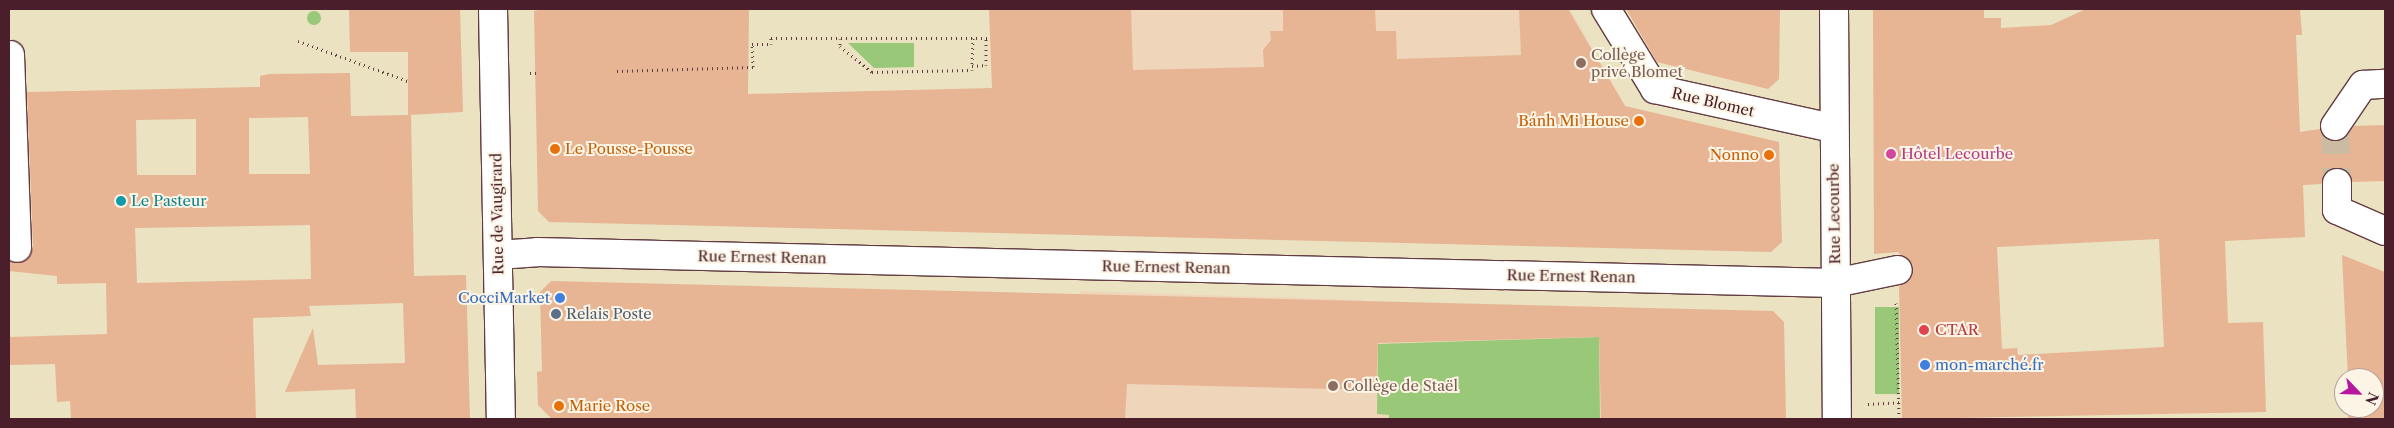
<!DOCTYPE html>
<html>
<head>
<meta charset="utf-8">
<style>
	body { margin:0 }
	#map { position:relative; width:2394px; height:428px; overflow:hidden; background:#eae2c0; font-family:"Libre Caslon Text",serif }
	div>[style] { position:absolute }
	.built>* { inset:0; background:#efd6bb }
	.green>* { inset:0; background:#98c878; transform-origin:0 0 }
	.round { border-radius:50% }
	.building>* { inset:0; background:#e7b494 }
	.minor-tunnel>* { height:28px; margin-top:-14px; transform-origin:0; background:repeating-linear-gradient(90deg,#cabba2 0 28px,transparent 0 42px) }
	.path>* { height:3px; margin-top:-1.5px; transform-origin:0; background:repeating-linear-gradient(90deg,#623c41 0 1px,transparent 0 5px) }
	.roads { filter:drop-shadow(1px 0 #623c41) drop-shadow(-1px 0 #623c41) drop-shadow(0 1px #623c41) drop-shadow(0 -1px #623c41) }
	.minor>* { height:28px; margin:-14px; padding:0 14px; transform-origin:14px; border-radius:14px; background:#fff }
	.major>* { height:28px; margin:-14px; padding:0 14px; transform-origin:14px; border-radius:14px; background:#fff }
	.dots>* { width:14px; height:14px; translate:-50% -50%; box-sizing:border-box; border:2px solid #fcf5e5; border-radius:50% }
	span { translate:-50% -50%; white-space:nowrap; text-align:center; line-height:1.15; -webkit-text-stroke:4px #fcf5e5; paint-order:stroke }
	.education-label { font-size:15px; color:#785e54 }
	.left { translate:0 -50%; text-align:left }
	.street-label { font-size:15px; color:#4a1f2b }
	.food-label { font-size:15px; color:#c56008 }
	.right { translate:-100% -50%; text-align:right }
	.hotel-label { font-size:15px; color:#b23c85 }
	.culture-label { font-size:15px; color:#0d838f }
	.shop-label { font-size:15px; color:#366cbe }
	.service-label { font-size:15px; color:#4e5e75 }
	.health-label { font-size:15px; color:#be3a42 }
	.frame { position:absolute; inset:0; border:10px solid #4a1f2b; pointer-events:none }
	.north { position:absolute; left:2334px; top:368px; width:50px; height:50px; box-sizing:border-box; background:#fcf5e5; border:1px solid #b59f9b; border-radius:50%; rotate:114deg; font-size:14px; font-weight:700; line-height:20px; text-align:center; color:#4a1f2b }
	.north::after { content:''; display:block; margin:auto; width:18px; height:22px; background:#b5179e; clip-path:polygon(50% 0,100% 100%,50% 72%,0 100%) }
</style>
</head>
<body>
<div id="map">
	<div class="built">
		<i style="clip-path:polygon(1109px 9px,1570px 9px,1624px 104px,1111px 117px)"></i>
		<i style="clip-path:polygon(1080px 291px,1362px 300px,1362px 344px,1599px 337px,1601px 419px,1065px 419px,1066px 352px,1078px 352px)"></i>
	</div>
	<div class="green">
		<i class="round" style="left:307px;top:11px;width:14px;height:14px"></i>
		<i style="clip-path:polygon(848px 43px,914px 43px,914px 67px,874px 68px)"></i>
		<i style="left:1875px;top:307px;width:24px;height:87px"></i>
		<i style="clip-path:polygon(1599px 337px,1600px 419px,1389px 419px,1389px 415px,1377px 414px,1378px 344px)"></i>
	</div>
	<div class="building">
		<i style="clip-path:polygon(349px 9px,460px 9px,463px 112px,408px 115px,408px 52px,350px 52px)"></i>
		<i style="clip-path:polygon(544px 9px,749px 9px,748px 94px,992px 88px,989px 9px,1131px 9px,1133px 70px,1264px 67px,1263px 50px,1271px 40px,1270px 31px,1283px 31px,1283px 9px,1375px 9px,1376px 31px,1396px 31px,1397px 59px,1521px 55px,1519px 9px,1568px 9px,1625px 106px,1779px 142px,1782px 242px,1771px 252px,549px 222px,538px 211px,534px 11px)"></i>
		<i style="clip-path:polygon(1626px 9px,1780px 9px,1779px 79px,1768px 89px,1657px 62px)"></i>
		<i style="clip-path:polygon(evenodd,1873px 9px,1984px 9px,1984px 18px,2001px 18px,2001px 28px,2051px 25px,2086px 9px,2300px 9px,2302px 35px,2296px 35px,2300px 132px,2320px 129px,2334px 142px,2342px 140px,2354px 126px,2385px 125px,2385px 181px,2352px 182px,2344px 169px,2330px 169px,2321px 184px,2303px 185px,2305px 237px,2225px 241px,2228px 323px,2263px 322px,2266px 412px,1902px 419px,1899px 286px,1909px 281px,1913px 267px,1898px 252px,1874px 254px,1873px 9px,2159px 239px,2164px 347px,2018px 355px,2017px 348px,2002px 349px,1997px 247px,2159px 239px)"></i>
		<i style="clip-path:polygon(evenodd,350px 73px,351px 116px,411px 115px,414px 276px,466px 275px,470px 419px,356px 419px,355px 389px,285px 392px,313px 328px,318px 365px,405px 363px,403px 303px,309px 306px,311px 316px,253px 318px,256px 419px,71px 419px,70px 401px,57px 402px,55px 364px,9px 365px,9px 337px,107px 334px,106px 283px,57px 284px,57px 276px,9px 271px,9px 261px,25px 261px,33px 247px,27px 92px,260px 87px,260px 76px,269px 74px,350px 73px,308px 117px,310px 174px,249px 174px,249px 118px,308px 117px,350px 73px,196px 119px,196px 175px,137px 175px,136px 120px,196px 119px,350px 73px,310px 225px,311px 279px,137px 283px,135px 228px,310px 225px)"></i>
		<i style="clip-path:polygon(2342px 255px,2385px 272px,2385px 419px,2348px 419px,2348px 408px,2374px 408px,2374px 378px,2348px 378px)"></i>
		<i style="clip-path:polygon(551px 281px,1773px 311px,1784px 322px,1786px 419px,1601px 419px,1599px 337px,1378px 343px,1376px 390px,1127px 384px,1125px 419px,552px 419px,538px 405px,537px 372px,542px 371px,540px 292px)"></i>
	</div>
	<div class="minor-tunnel">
		<i style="left:2335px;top:126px;width:57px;rotate:88deg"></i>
	</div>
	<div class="path">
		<i style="left:973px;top:38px;width:28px;rotate:92deg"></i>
		<i style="left:972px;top:66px;width:14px;rotate:-4deg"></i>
		<i style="left:986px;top:65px;width:27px;rotate:-90deg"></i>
		<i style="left:840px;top:39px;width:7px;rotate:90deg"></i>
		<i style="left:840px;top:46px;width:41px;rotate:39.1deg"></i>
		<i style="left:872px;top:72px;width:100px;rotate:-1.1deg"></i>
		<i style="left:972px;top:70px;width:4px;rotate:-90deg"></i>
		<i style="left:298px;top:41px;width:117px;rotate:20deg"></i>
		<i style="left:617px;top:71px;width:136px;rotate:-1.7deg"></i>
		<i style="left:753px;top:67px;width:23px;rotate:-92deg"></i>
		<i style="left:752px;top:44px;width:19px"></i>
		<i style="left:771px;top:44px;width:6px;rotate:-90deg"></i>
		<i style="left:771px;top:38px;width:219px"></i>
		<i style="left:530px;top:73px;width:6px"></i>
		<i style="left:1896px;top:303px;width:116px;rotate:88.5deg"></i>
		<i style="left:1868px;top:404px;width:33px;rotate:-3deg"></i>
	</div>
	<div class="roads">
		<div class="minor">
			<i style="left:1606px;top:9px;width:94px;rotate:58.5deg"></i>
			<i style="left:1655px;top:89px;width:182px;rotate:12.4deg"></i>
			<i style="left:10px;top:55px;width:193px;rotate:87.9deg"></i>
			<i style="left:2335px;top:126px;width:50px;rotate:-55.7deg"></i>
			<i style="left:2363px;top:85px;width:22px;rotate:-3deg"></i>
			<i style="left:2337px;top:183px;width:27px;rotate:90deg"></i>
			<i style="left:2337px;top:210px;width:52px;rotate:23.6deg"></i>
			<i style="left:498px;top:255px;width:39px;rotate:-4deg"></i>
			<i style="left:537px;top:252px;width:1298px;rotate:1.37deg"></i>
			<i style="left:1835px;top:283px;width:64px;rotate:-11.7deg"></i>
		</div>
		<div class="major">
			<i style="left:493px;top:9px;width:410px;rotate:88.9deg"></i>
			<i style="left:1834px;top:9px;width:410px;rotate:89.6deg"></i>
		</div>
	</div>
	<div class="dots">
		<i style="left:1581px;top:63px;background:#8d6e63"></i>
		<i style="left:1639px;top:121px;background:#e8710a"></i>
		<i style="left:555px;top:149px;background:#e8710a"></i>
		<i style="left:1891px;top:154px;background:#d1479c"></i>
		<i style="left:1769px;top:155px;background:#e8710a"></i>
		<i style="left:121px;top:201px;background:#0f9aa8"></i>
		<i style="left:560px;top:298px;background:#3f7fe0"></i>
		<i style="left:556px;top:314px;background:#5c6f8a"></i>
		<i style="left:1924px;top:330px;background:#e0444e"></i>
		<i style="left:1925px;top:365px;background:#3f7fe0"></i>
		<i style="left:1333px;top:386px;background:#8d6e63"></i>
		<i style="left:559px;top:406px;background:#e8710a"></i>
	</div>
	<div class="education-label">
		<span class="left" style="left:1591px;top:63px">Collège<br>privé Blomet</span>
		<span class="left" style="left:1343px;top:386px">Collège de Staël</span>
	</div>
	<div class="street-label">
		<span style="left:1713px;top:102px;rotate:13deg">Rue Blomet</span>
		<span style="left:497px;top:214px;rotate:-91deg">Rue de Vaugirard</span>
		<span style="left:1834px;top:214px;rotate:-91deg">Rue Lecourbe</span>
		<span style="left:762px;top:257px;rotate:1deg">Rue Ernest Renan</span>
		<span style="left:1166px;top:267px;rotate:1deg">Rue Ernest Renan</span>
		<span style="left:1571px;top:276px;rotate:1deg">Rue Ernest Renan</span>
	</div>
	<div class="food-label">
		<span class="right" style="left:1629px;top:121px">Bánh Mi House</span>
		<span class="left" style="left:565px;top:149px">Le Pousse-Pousse</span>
		<span class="right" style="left:1759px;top:155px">Nonno</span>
		<span class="left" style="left:569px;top:406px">Marie Rose</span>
	</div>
	<div class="hotel-label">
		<span class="left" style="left:1901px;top:154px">Hôtel Lecourbe</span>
	</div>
	<div class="culture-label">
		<span class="left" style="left:131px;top:201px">Le Pasteur</span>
	</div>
	<div class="shop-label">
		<span class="right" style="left:550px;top:298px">CocciMarket</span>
		<span class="left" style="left:1935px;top:365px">mon-marché.fr</span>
	</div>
	<div class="service-label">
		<span class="left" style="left:566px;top:314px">Relais Poste</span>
	</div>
	<div class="health-label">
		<span class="left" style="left:1935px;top:330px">CTAR</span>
	</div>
	<div class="frame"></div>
	<div class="north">N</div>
</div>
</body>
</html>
